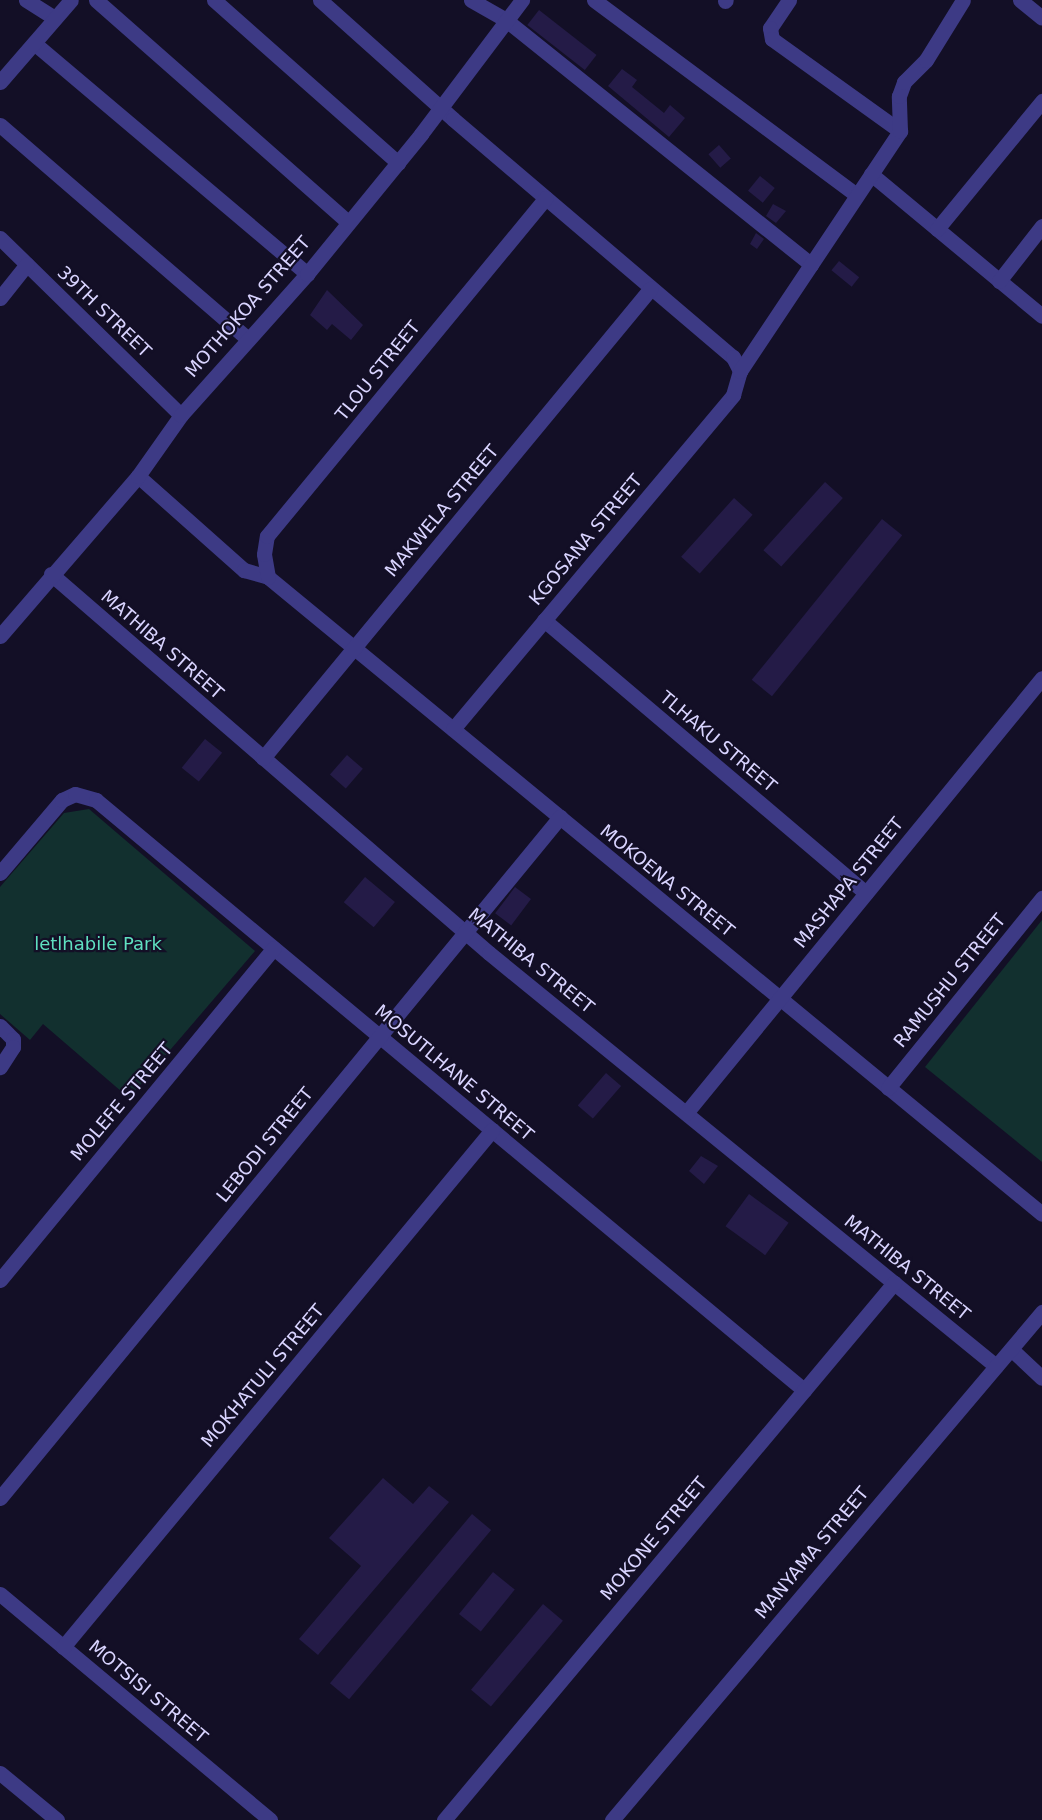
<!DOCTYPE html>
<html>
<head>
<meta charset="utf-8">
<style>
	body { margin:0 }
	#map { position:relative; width:1042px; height:1820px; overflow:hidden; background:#130f26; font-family:"DejaVu Sans",sans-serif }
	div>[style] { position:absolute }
	.green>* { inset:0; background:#12302f }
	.building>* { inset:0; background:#241b47; transform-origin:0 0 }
	.street>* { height:15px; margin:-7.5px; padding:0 7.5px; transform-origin:7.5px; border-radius:7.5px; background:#3d3a85 }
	span { translate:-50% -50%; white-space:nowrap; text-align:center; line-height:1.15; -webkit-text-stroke:4.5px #130f26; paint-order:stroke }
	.street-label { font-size:18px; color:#d9d4ff }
	.park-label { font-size:18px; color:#5fe0c0 }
</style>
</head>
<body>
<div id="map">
	<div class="green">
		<i style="clip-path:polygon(89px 809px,255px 951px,129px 1098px,43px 1024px,30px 1040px,0 1014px,0 887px,64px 813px)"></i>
		<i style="clip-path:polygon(1042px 920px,1042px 1162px,925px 1067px)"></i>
	</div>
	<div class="building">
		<i style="left:539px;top:10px;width:73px;height:19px;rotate:38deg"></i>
		<i style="clip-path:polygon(622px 69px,637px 80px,632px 87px,664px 113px,670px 105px,685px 118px,669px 137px,608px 86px)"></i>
		<i style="left:719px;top:145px;width:18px;height:14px;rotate:49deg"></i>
		<i style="left:760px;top:176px;width:19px;height:19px;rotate:39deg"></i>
		<i style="clip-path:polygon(773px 204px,786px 211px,776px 223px,766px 216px)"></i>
		<i style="clip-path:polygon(756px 233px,764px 239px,757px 249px,750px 244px)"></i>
		<i style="left:839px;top:261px;width:26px;height:12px;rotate:39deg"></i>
		<i style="clip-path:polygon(327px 290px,363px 325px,351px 340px,332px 324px,327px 330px,310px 315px)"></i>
		<i style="left:825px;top:482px;width:24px;height:92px;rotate:42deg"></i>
		<i style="left:734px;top:498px;width:25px;height:79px;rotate:42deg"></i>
		<i style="left:882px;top:519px;width:26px;height:207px;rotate:39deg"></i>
		<i style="left:205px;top:739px;width:22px;height:37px;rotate:39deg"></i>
		<i style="left:347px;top:755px;width:21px;height:26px;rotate:41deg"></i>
		<i style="left:365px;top:877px;width:39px;height:33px;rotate:40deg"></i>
		<i style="left:515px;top:887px;width:20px;height:33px;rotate:37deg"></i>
		<i style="left:606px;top:1073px;width:20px;height:43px;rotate:41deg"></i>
		<i style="clip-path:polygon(701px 1156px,718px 1166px,704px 1184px,689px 1171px)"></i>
		<i style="left:749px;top:1194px;width:49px;height:40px;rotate:36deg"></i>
		<i style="clip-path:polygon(383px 1478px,413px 1504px,429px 1486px,449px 1502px,318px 1655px,299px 1639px,361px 1566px,329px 1538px)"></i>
		<i style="left:472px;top:1514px;width:25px;height:221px;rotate:40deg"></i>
		<i style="left:493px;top:1572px;width:28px;height:54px;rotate:39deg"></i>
		<i style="left:543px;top:1604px;width:26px;height:112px;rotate:40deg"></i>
	</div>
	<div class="street">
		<i style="left:26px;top:0;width:34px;rotate:32deg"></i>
		<i style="left:96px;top:0;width:336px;rotate:41.4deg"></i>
		<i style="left:214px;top:0;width:246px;rotate:41.5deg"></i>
		<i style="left:320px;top:0;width:178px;rotate:41.8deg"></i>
		<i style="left:453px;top:119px;width:367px;rotate:40.4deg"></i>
		<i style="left:733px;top:357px;width:16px;rotate:63deg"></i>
		<i style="left:471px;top:0;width:40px;rotate:29.7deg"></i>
		<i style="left:506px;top:20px;width:391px;rotate:38.7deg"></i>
		<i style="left:594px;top:0;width:327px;rotate:36.6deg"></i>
		<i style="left:789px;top:0;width:34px;rotate:124deg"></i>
		<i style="left:770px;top:28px;width:11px;rotate:80deg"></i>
		<i style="left:772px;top:39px;width:158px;rotate:35.7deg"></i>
		<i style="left:1020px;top:0;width:28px;rotate:39deg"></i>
		<i style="left:725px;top:1px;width:1px;rotate:-45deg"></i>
		<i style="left:34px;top:43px;width:358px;rotate:40.2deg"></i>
		<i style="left:0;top:82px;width:108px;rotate:-49.1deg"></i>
		<i style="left:0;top:125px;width:326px;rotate:40.8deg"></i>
		<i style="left:871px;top:174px;width:222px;rotate:39.7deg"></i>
		<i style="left:937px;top:229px;width:166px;rotate:-50.6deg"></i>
		<i style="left:0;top:238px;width:253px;rotate:44.4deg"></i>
		<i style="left:999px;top:281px;width:70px;rotate:-52deg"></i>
		<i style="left:0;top:298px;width:43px;rotate:-51.5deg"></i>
		<i style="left:138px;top:476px;width:142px;rotate:41.6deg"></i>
		<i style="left:244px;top:570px;width:25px;rotate:16deg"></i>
		<i style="left:268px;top:577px;width:1002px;rotate:39.45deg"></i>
		<i style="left:51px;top:574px;width:579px;rotate:40.87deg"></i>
		<i style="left:489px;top:953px;width:654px;rotate:39.17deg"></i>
		<i style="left:268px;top:577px;width:23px;rotate:-100deg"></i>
		<i style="left:264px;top:554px;width:18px;rotate:-81deg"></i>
		<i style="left:267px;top:536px;width:438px;rotate:-50.5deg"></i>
		<i style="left:544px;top:620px;width:422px;rotate:40.3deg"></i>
		<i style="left:0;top:636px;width:211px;rotate:-49.2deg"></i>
		<i style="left:138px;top:476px;width:75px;rotate:-54.8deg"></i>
		<i style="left:181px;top:415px;width:189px;rotate:-48.2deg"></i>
		<i style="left:307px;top:274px;width:181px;rotate:-50.8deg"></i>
		<i style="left:421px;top:134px;width:168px;rotate:-53deg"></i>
		<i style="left:453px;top:729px;width:436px;rotate:-50deg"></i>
		<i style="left:733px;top:395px;width:25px;rotate:-74deg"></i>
		<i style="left:740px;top:371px;width:288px;rotate:-56.3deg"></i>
		<i style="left:900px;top:131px;width:35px;rotate:-92deg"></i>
		<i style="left:899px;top:96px;width:15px;rotate:-70deg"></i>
		<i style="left:904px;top:82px;width:31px;rotate:-45deg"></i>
		<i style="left:926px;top:60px;width:70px;rotate:-58.3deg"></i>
		<i style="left:263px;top:758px;width:609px;rotate:-50.46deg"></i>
		<i style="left:0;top:873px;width:96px;rotate:-49.7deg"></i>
		<i style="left:62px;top:800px;width:14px;rotate:-25deg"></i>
		<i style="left:75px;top:794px;width:22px;rotate:16deg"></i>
		<i style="left:96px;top:800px;width:922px;rotate:39.81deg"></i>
		<i style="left:0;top:1026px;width:18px;rotate:45deg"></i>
		<i style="left:13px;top:1039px;width:8px;rotate:90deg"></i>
		<i style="left:13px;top:1047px;width:24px;rotate:123deg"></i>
		<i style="left:888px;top:1088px;width:245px;rotate:-51deg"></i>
		<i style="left:686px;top:1113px;width:562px;rotate:-50.7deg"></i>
		<i style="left:0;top:1280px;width:430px;rotate:-50.5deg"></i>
		<i style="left:1011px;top:1349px;width:42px;rotate:43.1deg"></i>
		<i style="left:0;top:1498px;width:882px;rotate:-50.57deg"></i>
		<i style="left:0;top:1594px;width:352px;rotate:39.9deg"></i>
		<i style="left:63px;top:1647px;width:672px;rotate:-50.31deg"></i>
		<i style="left:0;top:1773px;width:74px;rotate:39.5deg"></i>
		<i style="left:444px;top:1820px;width:701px;rotate:-50.04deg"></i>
		<i style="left:612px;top:1820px;width:666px;rotate:-49.75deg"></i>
	</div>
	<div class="street-label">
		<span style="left:248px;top:307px;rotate:-49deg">MOTHOKOA STREET</span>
		<span style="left:104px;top:312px;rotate:44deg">39TH STREET</span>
		<span style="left:378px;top:371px;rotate:-51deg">TLOU STREET</span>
		<span style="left:442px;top:511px;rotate:-50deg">MAKWELA STREET</span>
		<span style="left:586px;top:540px;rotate:-50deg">KGOSANA STREET</span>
		<span style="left:162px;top:645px;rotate:41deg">MATHIBA STREET</span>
		<span style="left:718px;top:742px;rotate:40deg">TLHAKU STREET</span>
		<span style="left:667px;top:881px;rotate:39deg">MOKOENA STREET</span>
		<span style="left:849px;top:883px;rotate:-51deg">MASHAPA STREET</span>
		<span style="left:531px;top:961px;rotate:39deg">MATHIBA STREET</span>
		<span style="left:950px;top:981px;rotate:-51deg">RAMUSHU STREET</span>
		<span style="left:454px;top:1073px;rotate:40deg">MOSUTLHANE STREET</span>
		<span style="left:122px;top:1102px;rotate:-50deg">MOLEFE STREET</span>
		<span style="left:265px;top:1145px;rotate:-51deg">LEBODI STREET</span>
		<span style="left:907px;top:1268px;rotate:39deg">MATHIBA STREET</span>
		<span style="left:263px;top:1376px;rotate:-50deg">MOKHATULI STREET</span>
		<span style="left:654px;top:1539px;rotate:-50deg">MOKONE STREET</span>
		<span style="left:812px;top:1553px;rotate:-50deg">MANYAMA STREET</span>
		<span style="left:148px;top:1692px;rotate:40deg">MOTSISI STREET</span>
	</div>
	<div class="park-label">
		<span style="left:98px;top:944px">letlhabile Park</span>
	</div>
</div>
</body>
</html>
